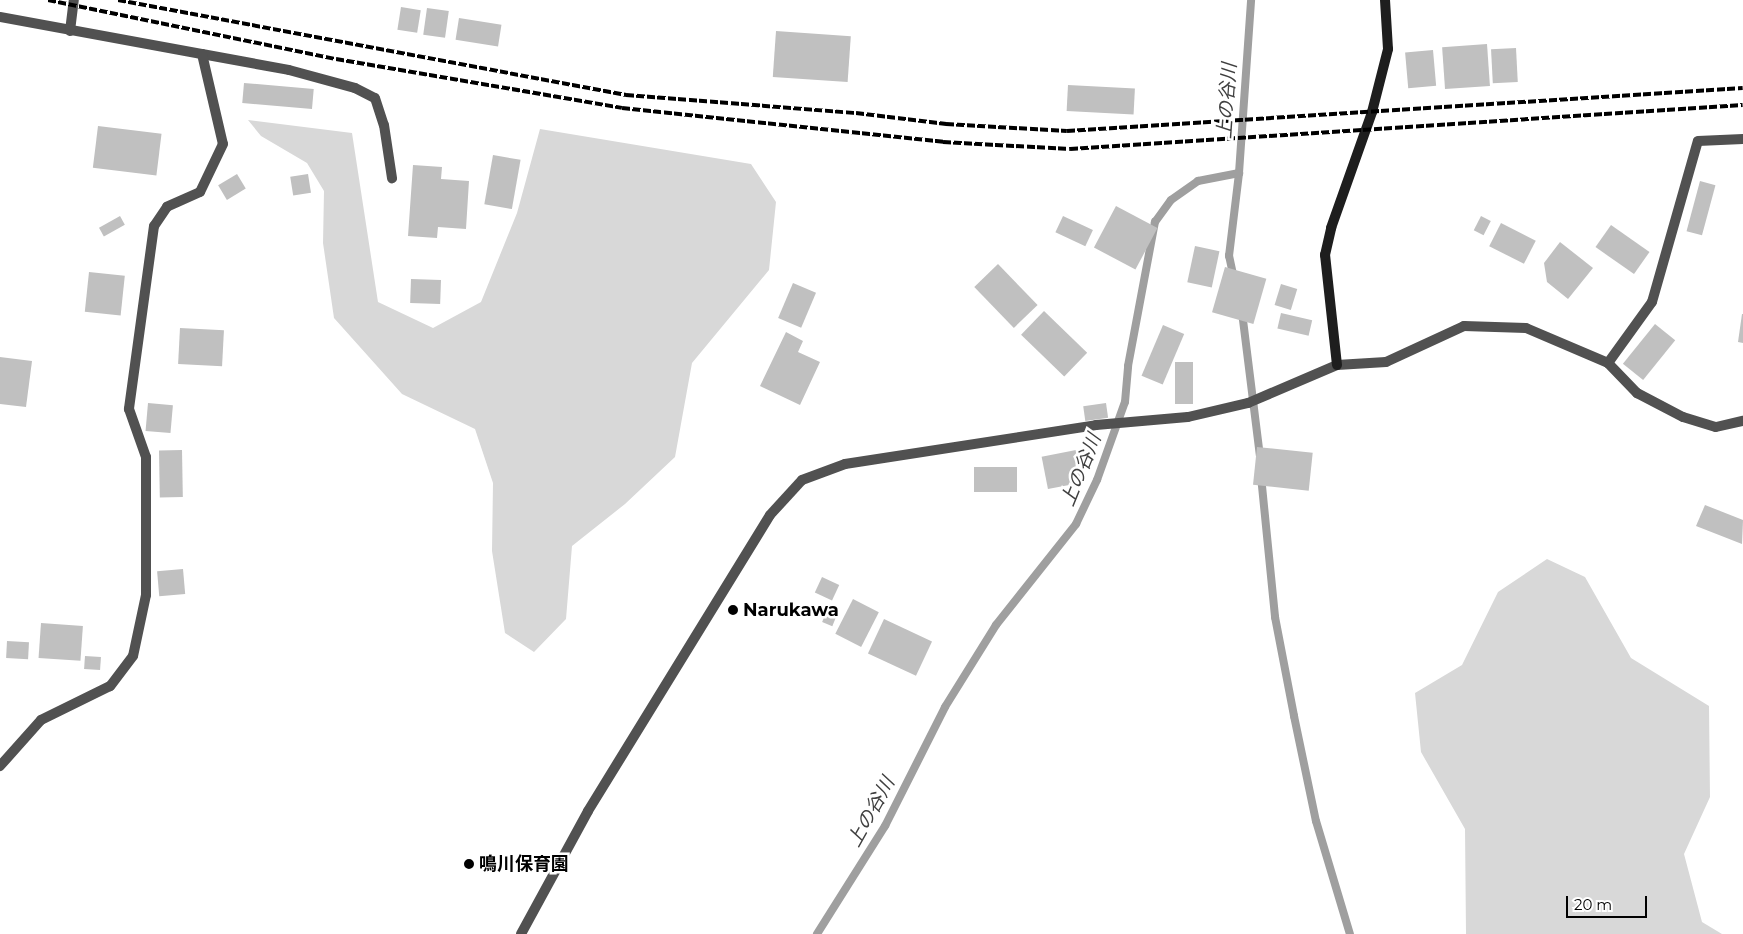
<!DOCTYPE html>
<html>
<head>
<meta charset="utf-8">
<style>
	body { margin:0 }
	#map { position:relative; width:1743px; height:934px; overflow:hidden; background:#fff; font-family:Montserrat,"Noto Sans JP",sans-serif }
	div>[style] { position:absolute }
	.green>* { inset:0; background:#d8d8d8 }
	.stream>* { height:8px; margin:-4px; padding:0 4px; transform-origin:4px; border-radius:4px; background:#9f9f9f }
	.building>* { inset:0; background:#c0c0c0; transform-origin:0 0 }
	.lane>* { height:10px; margin:-5px; padding:0 5px; transform-origin:5px; border-radius:5px; background:#515151 }
	.street>* { height:10px; margin:-5px; padding:0 5px; transform-origin:5px; border-radius:5px; background:#515151 }
	.secondary>* { height:10px; margin:-5px; padding:0 5px; transform-origin:5px; border-radius:5px; background:#1e1e1e }
	.rail>* { height:4px; margin-top:-2px; transform-origin:0; background:repeating-linear-gradient(90deg,#000 0 8px,transparent 0 10.5px) }
	.dots>* { width:14px; height:14px; translate:-50% -50%; box-sizing:border-box; border:2px solid #fff; border-radius:50% }
	span { translate:-50% -50%; white-space:nowrap; text-align:center; line-height:1.15; -webkit-text-stroke:5px #fff; paint-order:stroke }
	.poi-label { font-size:18px; color:#000; font-weight:700 }
	.left { translate:0 -50%; text-align:left }
	.water-label { font-size:19px; color:#404040; font-style:italic }
	.scale { position:absolute; left:1566px; top:896px; width:81px; height:22px; box-sizing:border-box; border:2px solid #000; border-top:0; padding-left:6px; font-size:15px; line-height:18px; white-space:nowrap; color:#000; -webkit-text-stroke:4px #fff; paint-order:stroke }
</style>
</head>
<body>
<div id="map">
	<div class="green">
		<i style="clip-path:polygon(248px 120px,352px 133px,378px 302px,433px 328px,481px 302px,517px 213px,540px 129px,751px 164px,776px 202px,769px 270px,692px 363px,675px 457px,625px 504px,572px 546px,566px 619px,534px 652px,505px 633px,492px 551px,493px 483px,475px 429px,402px 394px,334px 318px,323px 243px,324px 191px,307px 163px,261px 136px)"></i>
		<i style="clip-path:polygon(1547px 559px,1585px 577px,1631px 658px,1709px 706px,1710px 797px,1684px 854px,1702px 922px,1722px 934px,1466px 934px,1465px 829px,1421px 752px,1415px 693px,1462px 665px,1498px 592px)"></i>
	</div>
	<div class="stream">
		<i style="left:1234px;top:279px;width:24px;rotate:-102deg"></i>
		<i style="left:1229px;top:256px;width:84px;rotate:-83.1deg"></i>
		<i style="left:1239px;top:173px;width:173px;rotate:-86deg"></i>
		<i style="left:1242px;top:312px;width:146px;rotate:82.9deg"></i>
		<i style="left:1261px;top:476px;width:142px;rotate:84.3deg"></i>
		<i style="left:1275px;top:617px;width:101px;rotate:79.1deg"></i>
		<i style="left:1294px;top:716px;width:107px;rotate:78.2deg"></i>
		<i style="left:1316px;top:821px;width:118px;rotate:73.3deg"></i>
		<i style="left:817px;top:934px;width:128px;rotate:-57.8deg"></i>
		<i style="left:885px;top:826px;width:133px;rotate:-63.2deg"></i>
		<i style="left:945px;top:707px;width:97px;rotate:-58.1deg"></i>
		<i style="left:996px;top:625px;width:129px;rotate:-51.6deg"></i>
		<i style="left:1076px;top:524px;width:49px;rotate:-64.5deg"></i>
		<i style="left:1097px;top:480px;width:83px;rotate:-70.3deg"></i>
		<i style="left:1125px;top:402px;width:36px;rotate:-85deg"></i>
		<i style="left:1128px;top:366px;width:147px;rotate:-79.4deg"></i>
		<i style="left:1155px;top:222px;width:27px;rotate:-54deg"></i>
		<i style="left:1171px;top:200px;width:33px;rotate:-35deg"></i>
		<i style="left:1198px;top:181px;width:42px;rotate:-11deg"></i>
	</div>
	<div class="building">
		<i style="left:401px;top:7px;width:20px;height:23px;rotate:9deg"></i>
		<i style="left:427px;top:8px;width:22px;height:27px;rotate:8deg"></i>
		<i style="left:459px;top:18px;width:43px;height:22px;rotate:9deg"></i>
		<i style="left:776px;top:31px;width:75px;height:46px;rotate:4deg"></i>
		<i style="left:1487px;top:44px;width:42px;height:45px;rotate:86deg"></i>
		<i style="left:1516px;top:48px;width:34px;height:25px;rotate:87deg"></i>
		<i style="left:1433px;top:50px;width:36px;height:28px;rotate:85deg"></i>
		<i style="left:244px;top:83px;width:70px;height:20px;rotate:5deg"></i>
		<i style="left:1068px;top:85px;width:67px;height:26px;rotate:3deg"></i>
		<i style="left:98px;top:126px;width:64px;height:42px;rotate:7deg"></i>
		<i style="left:493px;top:155px;width:28px;height:50px;rotate:10deg"></i>
		<i style="clip-path:polygon(413px 165px,442px 167px,441px 179px,469px 181px,466px 229px,438px 227px,437px 238px,408px 236px)"></i>
		<i style="left:237px;top:174px;width:17px;height:22px;rotate:59deg"></i>
		<i style="left:308px;top:174px;width:19px;height:18px;rotate:81deg"></i>
		<i style="left:1700px;top:181px;width:16px;height:52px;rotate:15deg"></i>
		<i style="left:1116px;top:206px;width:47px;height:47px;rotate:28deg"></i>
		<i style="left:120px;top:216px;width:10px;height:24px;rotate:61deg"></i>
		<i style="left:1063px;top:216px;width:33px;height:18px;rotate:25deg"></i>
		<i style="left:1481px;top:216px;width:11px;height:16px;rotate:27deg"></i>
		<i style="left:1501px;top:223px;width:39px;height:26px;rotate:27deg"></i>
		<i style="left:1611px;top:225px;width:47px;height:27px;rotate:35deg"></i>
		<i style="clip-path:polygon(1560px 242px,1593px 268px,1568px 299px,1547px 282px,1544px 263px)"></i>
		<i style="left:1195px;top:246px;width:25px;height:37px;rotate:12deg"></i>
		<i style="left:998px;top:264px;width:57px;height:33px;rotate:46deg"></i>
		<i style="left:1225px;top:267px;width:43px;height:47px;rotate:16deg"></i>
		<i style="left:89px;top:272px;width:36px;height:40px;rotate:6deg"></i>
		<i style="left:411px;top:279px;width:30px;height:24px;rotate:2deg"></i>
		<i style="left:793px;top:283px;width:25px;height:38px;rotate:23deg"></i>
		<i style="left:1281px;top:284px;width:17px;height:22px;rotate:17deg"></i>
		<i style="left:1044px;top:311px;width:60px;height:33px;rotate:44deg"></i>
		<i style="left:1281px;top:313px;width:32px;height:16px;rotate:13deg"></i>
		<i style="clip-path:polygon(1742px 314px,1743px 314px,1743px 343px,1738px 342px)"></i>
		<i style="left:1655px;top:324px;width:26px;height:51px;rotate:39deg"></i>
		<i style="left:1163px;top:325px;width:23px;height:55px;rotate:23deg"></i>
		<i style="left:180px;top:328px;width:44px;height:36px;rotate:3deg"></i>
		<i style="clip-path:polygon(786px 332px,803px 341px,798px 352px,820px 362px,800px 405px,760px 386px)"></i>
		<i style="clip-path:polygon(0 357px,32px 361px,26px 407px,0 404px)"></i>
		<i style="left:1175px;top:362px;width:18px;height:42px"></i>
		<i style="left:148px;top:403px;width:25px;height:28px;rotate:5deg"></i>
		<i style="left:1106px;top:403px;width:15px;height:23px;rotate:82deg"></i>
		<i style="left:1257px;top:447px;width:56px;height:38px;rotate:6deg"></i>
		<i style="left:182px;top:450px;width:47px;height:23px;rotate:89deg"></i>
		<i style="left:1076px;top:450px;width:33px;height:35px;rotate:79deg"></i>
		<i style="left:1017px;top:467px;width:25px;height:43px;rotate:90deg"></i>
		<i style="clip-path:polygon(1705px 505px,1743px 520px,1742px 544px,1696px 526px)"></i>
		<i style="left:183px;top:569px;width:25px;height:26px;rotate:85deg"></i>
		<i style="left:822px;top:577px;width:19px;height:17px;rotate:25deg"></i>
		<i style="left:853px;top:599px;width:29px;height:39px;rotate:27deg"></i>
		<i style="left:827px;top:610px;width:11px;height:13px;rotate:22deg"></i>
		<i style="left:884px;top:619px;width:53px;height:38px;rotate:25deg"></i>
		<i style="left:41px;top:623px;width:42px;height:35px;rotate:4deg"></i>
		<i style="left:7px;top:641px;width:22px;height:17px;rotate:3deg"></i>
		<i style="left:85px;top:656px;width:16px;height:13px;rotate:4deg"></i>
	</div>
	<div class="lane">
		<i style="left:202px;top:54px;width:88px;rotate:10.4deg"></i>
		<i style="left:289px;top:70px;width:68px;rotate:15.3deg"></i>
		<i style="left:355px;top:88px;width:22px;rotate:27deg"></i>
		<i style="left:375px;top:98px;width:28px;rotate:72deg"></i>
		<i style="left:384px;top:125px;width:54px;rotate:81.4deg"></i>
	</div>
	<div class="street">
		<i style="left:0;top:17px;width:205px;rotate:10.4deg"></i>
		<i style="left:202px;top:54px;width:92px;rotate:76.9deg"></i>
		<i style="left:223px;top:144px;width:53px;rotate:115.6deg"></i>
		<i style="left:200px;top:192px;width:36px;rotate:156deg"></i>
		<i style="left:167px;top:207px;width:23px;rotate:124deg"></i>
		<i style="left:154px;top:226px;width:185px;rotate:97.8deg"></i>
		<i style="left:129px;top:409px;width:51px;rotate:70.5deg"></i>
		<i style="left:146px;top:457px;width:138px;rotate:90deg"></i>
		<i style="left:146px;top:595px;width:62px;rotate:102deg"></i>
		<i style="left:133px;top:656px;width:38px;rotate:127deg"></i>
		<i style="left:110px;top:686px;width:77px;rotate:153.8deg"></i>
		<i style="left:41px;top:720px;width:62px;rotate:131.7deg"></i>
		<i style="left:70px;top:31px;width:31px;rotate:-83deg"></i>
		<i style="left:1608px;top:363px;width:75px;rotate:-54.2deg"></i>
		<i style="left:1652px;top:302px;width:167px;rotate:-74.1deg"></i>
		<i style="left:1698px;top:141px;width:45px;rotate:-2.5deg"></i>
		<i style="left:521px;top:934px;width:140px;rotate:-61.4deg"></i>
		<i style="left:588px;top:811px;width:347px;rotate:-58.4deg"></i>
		<i style="left:770px;top:515px;width:47px;rotate:-47.6deg"></i>
		<i style="left:802px;top:480px;width:46px;rotate:-20.4deg"></i>
		<i style="left:845px;top:464px;width:254px;rotate:-8.8deg"></i>
		<i style="left:1096px;top:425px;width:92px;rotate:-5deg"></i>
		<i style="left:1188px;top:417px;width:62px;rotate:-13.1deg"></i>
		<i style="left:1248px;top:403px;width:97px;rotate:-23.1deg"></i>
		<i style="left:1337px;top:365px;width:49px;rotate:-3.5deg"></i>
		<i style="left:1386px;top:362px;width:86px;rotate:-24.8deg"></i>
		<i style="left:1464px;top:326px;width:62px;rotate:1.8deg"></i>
		<i style="left:1526px;top:328px;width:89px;rotate:23.1deg"></i>
		<i style="left:1608px;top:363px;width:42px;rotate:46deg"></i>
		<i style="left:1637px;top:393px;width:52px;rotate:27.6deg"></i>
		<i style="left:1683px;top:417px;width:34px;rotate:17deg"></i>
		<i style="left:1716px;top:427px;width:28px;rotate:-13deg"></i>
	</div>
	<div class="secondary">
		<i style="left:1337px;top:365px;width:111px;rotate:-96.2deg"></i>
		<i style="left:1325px;top:255px;width:28px;rotate:-77deg"></i>
		<i style="left:1331px;top:228px;width:123px;rotate:-70.5deg"></i>
		<i style="left:1372px;top:112px;width:65px;rotate:-75.7deg"></i>
		<i style="left:1388px;top:49px;width:49px;rotate:-93.5deg"></i>
	</div>
	<div class="rail">
		<i style="left:48px;top:0;width:294px;rotate:11.6deg"></i>
		<i style="left:336px;top:59px;width:290px;rotate:9.7deg"></i>
		<i style="left:622px;top:108px;width:323px;rotate:6deg"></i>
		<i style="left:943px;top:142px;width:127px;rotate:3.2deg"></i>
		<i style="left:1070px;top:149px;width:674px;rotate:-3.74deg"></i>
		<i style="left:118px;top:0;width:517px;rotate:10.59deg"></i>
		<i style="left:626px;top:95px;width:231px;rotate:4.5deg"></i>
		<i style="left:856px;top:113px;width:91px;rotate:7deg"></i>
		<i style="left:946px;top:124px;width:121px;rotate:3.3deg"></i>
		<i style="left:1067px;top:131px;width:677px;rotate:-3.64deg"></i>
	</div>
	<div class="dots">
		<i style="left:733px;top:610px;background:#000"></i>
		<i style="left:469px;top:864px;background:#000"></i>
	</div>
	<div class="poi-label">
		<span class="left" style="left:743px;top:610px">Narukawa</span>
		<span class="left" style="left:479px;top:864px">鳴川保育園</span>
	</div>
	<div class="water-label">
		<span style="left:1227px;top:101px;rotate:-86deg">上の谷川</span>
		<span style="left:1081px;top:470px;rotate:-68deg">上の谷川</span>
		<span style="left:871px;top:812px;rotate:-61deg">上の谷川</span>
	</div>
	<div class="scale">20 m</div>
</div>
</body>
</html>
